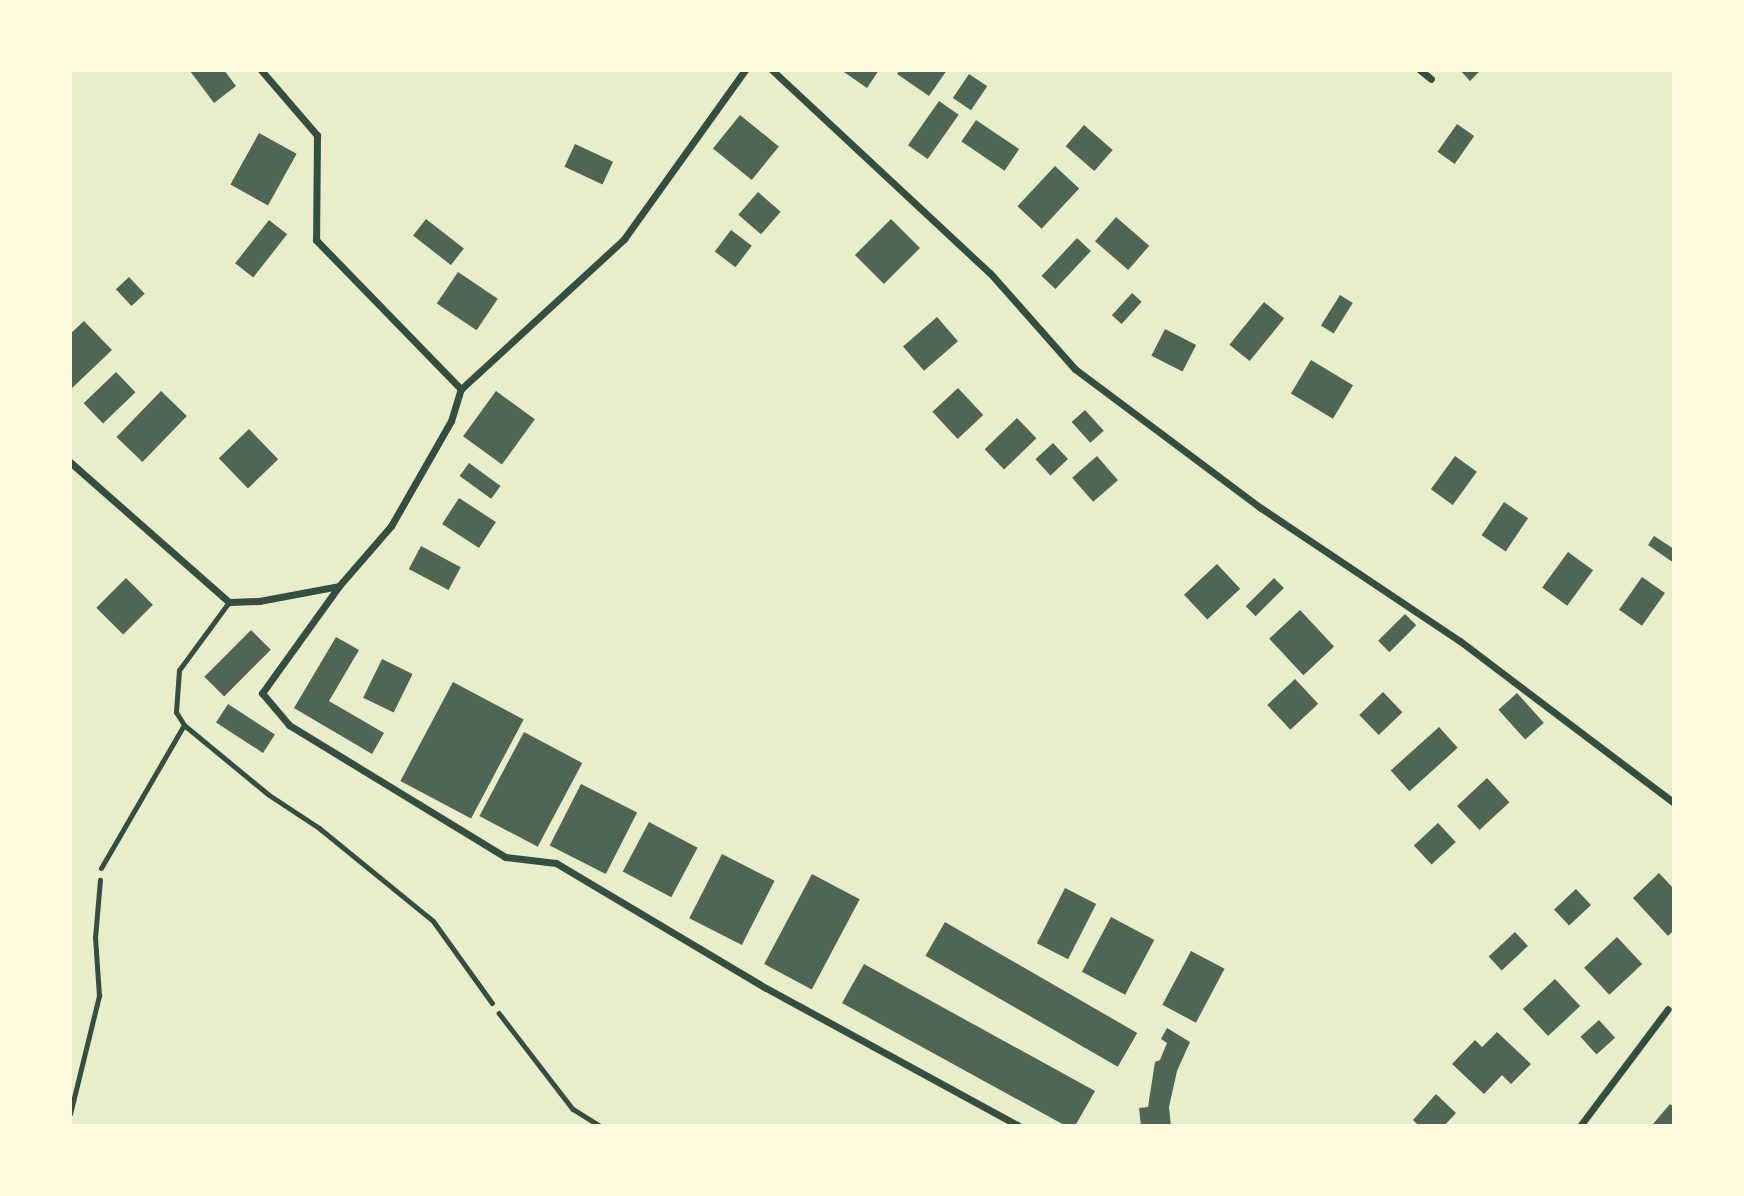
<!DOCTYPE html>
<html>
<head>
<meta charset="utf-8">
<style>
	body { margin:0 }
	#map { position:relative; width:1744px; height:1196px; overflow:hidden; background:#e9edc9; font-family:"Nunito Sans",sans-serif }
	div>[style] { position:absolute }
	.building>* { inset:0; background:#4f6655; transform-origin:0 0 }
	.path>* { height:4.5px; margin:-2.25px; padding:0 2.25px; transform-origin:2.25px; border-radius:2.25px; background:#344e41 }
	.service>* { height:5px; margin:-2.5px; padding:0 2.5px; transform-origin:2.5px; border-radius:2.5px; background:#344e41 }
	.minor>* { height:7px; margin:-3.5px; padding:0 3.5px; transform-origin:3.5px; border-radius:3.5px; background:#344e41 }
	span { translate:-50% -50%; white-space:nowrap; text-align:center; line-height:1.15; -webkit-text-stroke:5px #fefae0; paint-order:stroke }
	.frame { position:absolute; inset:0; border:72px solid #fefae0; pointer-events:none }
</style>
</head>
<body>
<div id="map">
	<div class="building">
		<i style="clip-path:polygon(224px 70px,236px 86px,214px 103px,190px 71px)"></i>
		<i style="clip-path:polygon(841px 70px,879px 70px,867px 88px)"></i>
		<i style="clip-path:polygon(900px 70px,947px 70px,929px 96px,897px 74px)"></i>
		<i style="clip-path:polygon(1460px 70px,1481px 70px,1470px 81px)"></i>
		<i style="left:969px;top:74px;width:22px;height:29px;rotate:34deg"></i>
		<i style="left:939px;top:101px;width:24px;height:54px;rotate:35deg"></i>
		<i style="left:740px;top:115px;width:50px;height:43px;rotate:39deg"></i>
		<i style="left:976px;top:120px;width:52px;height:26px;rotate:34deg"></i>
		<i style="left:1457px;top:124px;width:21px;height:34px;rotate:35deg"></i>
		<i style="left:1084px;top:125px;width:38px;height:28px;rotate:41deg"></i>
		<i style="left:259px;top:133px;width:43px;height:59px;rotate:29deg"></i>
		<i style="left:575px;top:144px;width:42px;height:25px;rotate:25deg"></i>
		<i style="left:1055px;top:166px;width:33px;height:55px;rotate:43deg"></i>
		<i style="left:758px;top:192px;width:30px;height:30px;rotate:41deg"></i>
		<i style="left:1116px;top:217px;width:44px;height:32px;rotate:41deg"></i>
		<i style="left:426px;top:219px;width:48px;height:21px;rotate:38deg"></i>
		<i style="left:891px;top:219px;width:41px;height:51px;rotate:45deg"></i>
		<i style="left:269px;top:220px;width:23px;height:55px;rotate:38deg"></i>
		<i style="left:731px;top:230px;width:26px;height:27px;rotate:37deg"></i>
		<i style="left:1077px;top:238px;width:19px;height:52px;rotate:43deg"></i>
		<i style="left:458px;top:272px;width:48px;height:38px;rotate:34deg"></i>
		<i style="left:129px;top:277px;width:23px;height:18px;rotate:47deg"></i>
		<i style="left:1132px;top:293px;width:13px;height:30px;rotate:42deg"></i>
		<i style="left:1340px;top:295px;width:15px;height:36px;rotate:32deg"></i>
		<i style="left:1264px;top:302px;width:26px;height:55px;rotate:39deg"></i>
		<i style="left:937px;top:317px;width:32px;height:45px;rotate:49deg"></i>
		<i style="clip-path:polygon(84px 321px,112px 350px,70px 390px,70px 334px)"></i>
		<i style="left:1165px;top:329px;width:35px;height:30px;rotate:27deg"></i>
		<i style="left:1311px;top:360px;width:49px;height:39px;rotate:31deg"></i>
		<i style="left:116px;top:372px;width:28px;height:45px;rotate:46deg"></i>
		<i style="left:958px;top:388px;width:37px;height:35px;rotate:47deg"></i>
		<i style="left:161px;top:391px;width:36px;height:64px;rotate:44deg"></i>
		<i style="left:496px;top:391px;width:48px;height:56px;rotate:36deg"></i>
		<i style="left:1085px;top:410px;width:28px;height:18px;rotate:48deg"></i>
		<i style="left:1017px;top:418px;width:28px;height:45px;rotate:46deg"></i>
		<i style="left:249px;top:429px;width:42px;height:42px;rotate:46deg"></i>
		<i style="left:1053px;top:443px;width:22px;height:24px;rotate:47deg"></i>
		<i style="left:1097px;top:456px;width:32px;height:33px;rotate:49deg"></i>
		<i style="left:1455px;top:456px;width:27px;height:41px;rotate:36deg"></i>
		<i style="left:469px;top:463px;width:39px;height:16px;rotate:36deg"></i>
		<i style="left:459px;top:498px;width:44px;height:31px;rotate:33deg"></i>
		<i style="left:1504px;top:502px;width:29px;height:40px;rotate:34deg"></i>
		<i style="clip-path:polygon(1654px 536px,1674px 549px,1674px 563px,1648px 545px)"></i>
		<i style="left:421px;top:546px;width:45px;height:26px;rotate:28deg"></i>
		<i style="left:1568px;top:552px;width:31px;height:44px;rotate:36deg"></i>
		<i style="left:1217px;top:564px;width:34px;height:45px;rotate:47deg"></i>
		<i style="left:1642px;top:577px;width:28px;height:40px;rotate:35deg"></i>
		<i style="left:126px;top:578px;width:38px;height:42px;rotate:45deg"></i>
		<i style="left:1274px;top:578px;width:14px;height:40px;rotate:45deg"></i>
		<i style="left:1300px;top:610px;width:50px;height:42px;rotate:47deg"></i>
		<i style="left:1405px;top:614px;width:16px;height:38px;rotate:45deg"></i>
		<i style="left:251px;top:630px;width:28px;height:66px;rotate:45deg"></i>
		<i style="clip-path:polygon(336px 637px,359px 650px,329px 701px,384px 733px,372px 754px,294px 708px)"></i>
		<i style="left:382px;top:659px;width:34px;height:43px;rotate:26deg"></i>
		<i style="left:1295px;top:679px;width:34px;height:38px;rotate:47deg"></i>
		<i style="left:453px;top:682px;width:80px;height:112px;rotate:28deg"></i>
		<i style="left:1383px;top:692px;width:28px;height:33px;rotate:46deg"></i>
		<i style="left:1517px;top:693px;width:40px;height:25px;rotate:48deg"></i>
		<i style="left:228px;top:704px;width:56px;height:22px;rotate:33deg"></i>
		<i style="left:1439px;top:727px;width:28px;height:65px;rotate:48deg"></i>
		<i style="left:524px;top:732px;width:66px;height:95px;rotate:28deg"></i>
		<i style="left:1487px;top:778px;width:33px;height:41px;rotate:47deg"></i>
		<i style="left:581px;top:784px;width:63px;height:69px;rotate:27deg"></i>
		<i style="left:649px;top:822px;width:55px;height:56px;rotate:28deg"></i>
		<i style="left:1438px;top:823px;width:26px;height:33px;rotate:47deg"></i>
		<i style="left:722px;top:854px;width:59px;height:72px;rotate:27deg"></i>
		<i style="clip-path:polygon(1659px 873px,1674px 889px,1674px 930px,1668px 936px,1633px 898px)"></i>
		<i style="left:812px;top:874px;width:54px;height:102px;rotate:28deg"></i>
		<i style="left:1065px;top:888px;width:35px;height:62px;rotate:27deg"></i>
		<i style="left:1576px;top:889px;width:22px;height:30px;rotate:47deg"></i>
		<i style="left:1111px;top:917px;width:49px;height:62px;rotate:28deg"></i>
		<i style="left:945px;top:922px;width:222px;height:39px;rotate:30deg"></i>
		<i style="left:1515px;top:932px;width:19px;height:36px;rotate:47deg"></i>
		<i style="left:1617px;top:937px;width:37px;height:45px;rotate:47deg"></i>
		<i style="left:1191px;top:951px;width:38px;height:61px;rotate:28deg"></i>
		<i style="clip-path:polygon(864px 964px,1095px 1091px,1075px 1126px,1066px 1126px,842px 1003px)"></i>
		<i style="left:1555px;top:979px;width:37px;height:44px;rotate:47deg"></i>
		<i style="left:1599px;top:1020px;width:24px;height:25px;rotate:48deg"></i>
		<i style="clip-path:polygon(1167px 1028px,1190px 1042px,1177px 1071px,1169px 1107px,1171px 1126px,1141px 1126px,1139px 1108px,1148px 1107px,1155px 1062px,1160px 1060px,1167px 1043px,1161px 1039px)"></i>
		<i style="clip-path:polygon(1497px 1032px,1531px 1064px,1511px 1084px,1502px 1075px,1484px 1094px,1452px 1064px,1475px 1040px,1482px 1047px)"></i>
		<i style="clip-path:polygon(1436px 1094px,1456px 1113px,1444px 1126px,1419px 1126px,1413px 1120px)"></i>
		<i style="clip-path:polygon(1670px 1104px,1674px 1107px,1674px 1126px,1655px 1126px,1653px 1124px)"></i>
	</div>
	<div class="path">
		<i style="left:499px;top:1013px;width:121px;rotate:52.4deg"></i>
		<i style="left:573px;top:1109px;width:32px;rotate:32deg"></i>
		<i style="left:70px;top:1114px;width:122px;rotate:-76.2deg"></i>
		<i style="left:99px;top:996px;width:58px;rotate:-93.9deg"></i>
		<i style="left:95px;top:938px;width:58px;rotate:-85.1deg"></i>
	</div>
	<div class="service">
		<i style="left:229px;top:602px;width:84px;rotate:126.3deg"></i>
		<i style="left:179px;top:670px;width:42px;rotate:94.1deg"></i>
		<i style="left:176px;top:712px;width:15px;rotate:58deg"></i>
		<i style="left:184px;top:725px;width:110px;rotate:39.5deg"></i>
		<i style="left:269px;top:795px;width:60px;rotate:33.4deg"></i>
		<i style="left:319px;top:828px;width:147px;rotate:39.2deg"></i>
		<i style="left:433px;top:921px;width:101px;rotate:54.3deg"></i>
		<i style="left:101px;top:868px;width:165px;rotate:-59.9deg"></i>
	</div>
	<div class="minor">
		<i style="left:261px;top:70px;width:86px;rotate:49.3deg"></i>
		<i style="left:317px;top:135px;width:105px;rotate:90.5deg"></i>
		<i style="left:316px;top:240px;width:208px;rotate:45.8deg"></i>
		<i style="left:461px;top:389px;width:222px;rotate:-42.6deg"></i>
		<i style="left:624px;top:239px;width:208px;rotate:-54.4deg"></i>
		<i style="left:772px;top:70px;width:298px;rotate:43deg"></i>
		<i style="left:990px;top:273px;width:128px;rotate:48.5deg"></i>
		<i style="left:1075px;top:369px;width:232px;rotate:36.8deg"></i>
		<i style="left:1261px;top:508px;width:239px;rotate:33.8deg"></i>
		<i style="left:1460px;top:641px;width:268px;rotate:37.1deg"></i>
		<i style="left:1420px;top:70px;width:14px;rotate:39deg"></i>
		<i style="left:70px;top:462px;width:212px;rotate:41.4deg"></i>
		<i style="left:229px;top:602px;width:30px;rotate:-2deg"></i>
		<i style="left:259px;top:601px;width:81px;rotate:-10.6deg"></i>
		<i style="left:339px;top:586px;width:79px;rotate:-49.1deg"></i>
		<i style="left:391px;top:526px;width:121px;rotate:-60.3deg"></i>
		<i style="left:451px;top:421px;width:34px;rotate:-73deg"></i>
		<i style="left:339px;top:586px;width:132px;rotate:125.7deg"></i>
		<i style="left:262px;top:693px;width:42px;rotate:49.8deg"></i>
		<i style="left:289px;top:725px;width:253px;rotate:31.4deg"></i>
		<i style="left:505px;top:857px;width:51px;rotate:6.7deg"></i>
		<i style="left:556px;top:863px;width:244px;rotate:30.8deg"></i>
		<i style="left:766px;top:988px;width:288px;rotate:28.6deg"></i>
		<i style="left:1580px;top:1126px;width:146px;rotate:-53.1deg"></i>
	</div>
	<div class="frame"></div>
</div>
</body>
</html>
